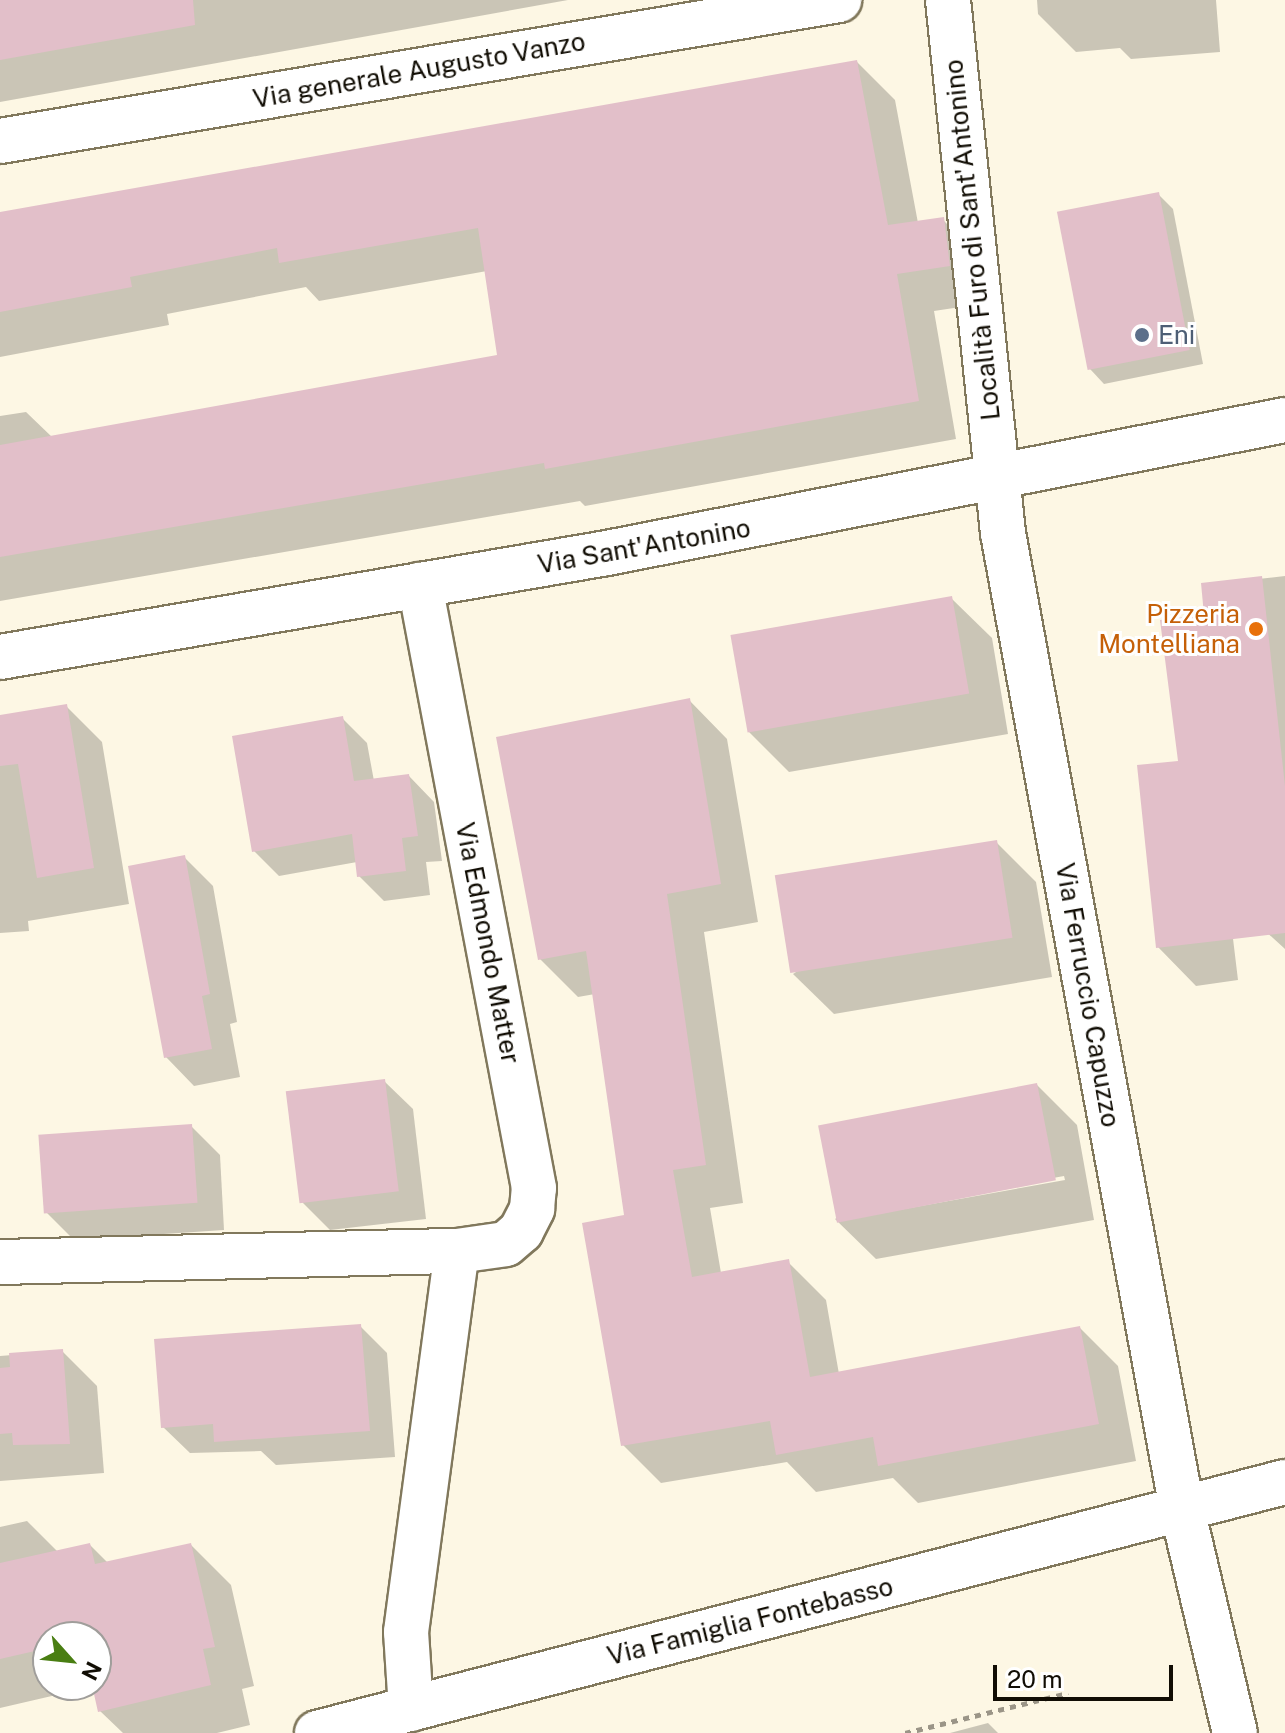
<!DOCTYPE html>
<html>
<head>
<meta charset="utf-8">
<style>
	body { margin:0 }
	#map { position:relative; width:1285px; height:1733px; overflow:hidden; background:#fdf7e4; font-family:"Public Sans",sans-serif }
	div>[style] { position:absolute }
	.shadow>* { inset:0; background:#0003 }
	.building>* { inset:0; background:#e2bfc9; transform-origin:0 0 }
	.path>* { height:5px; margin-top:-2.5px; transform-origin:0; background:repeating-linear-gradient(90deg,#9b9587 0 6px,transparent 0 12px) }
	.roads { filter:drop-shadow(2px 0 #81785c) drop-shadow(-2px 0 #81785c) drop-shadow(0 2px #81785c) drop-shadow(0 -2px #81785c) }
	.minor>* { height:44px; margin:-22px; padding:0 22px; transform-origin:22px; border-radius:22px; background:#fff }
	.tertiary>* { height:44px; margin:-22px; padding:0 22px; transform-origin:22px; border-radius:22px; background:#fff }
	.dots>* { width:22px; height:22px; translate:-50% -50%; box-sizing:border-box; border:4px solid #fff; border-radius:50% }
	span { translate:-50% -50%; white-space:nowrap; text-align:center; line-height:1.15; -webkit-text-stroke:6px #fff; paint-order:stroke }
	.street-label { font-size:26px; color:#110d04 }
	.service-label { font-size:26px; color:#4e5e75 }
	.left { translate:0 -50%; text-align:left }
	.food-label { font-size:26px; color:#c56008 }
	.right { translate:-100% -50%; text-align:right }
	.north { position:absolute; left:32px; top:1621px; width:80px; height:80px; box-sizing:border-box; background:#fff; border:2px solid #a09e9b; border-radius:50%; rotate:117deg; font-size:22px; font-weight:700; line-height:32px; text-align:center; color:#110d04 }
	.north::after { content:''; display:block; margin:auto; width:28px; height:36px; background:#497e12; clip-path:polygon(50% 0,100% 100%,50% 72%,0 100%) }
	.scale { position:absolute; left:993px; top:1665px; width:180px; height:36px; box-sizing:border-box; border:4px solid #110d04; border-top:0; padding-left:10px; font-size:24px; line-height:28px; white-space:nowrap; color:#110d04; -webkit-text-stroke:6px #fff; paint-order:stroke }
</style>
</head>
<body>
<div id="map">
	<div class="shadow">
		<i style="clip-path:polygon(0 0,568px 0,0 102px)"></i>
		<i style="clip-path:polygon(1037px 0,1216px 0,1220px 52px,1131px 59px,1120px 48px,1076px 52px,1038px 14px)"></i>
		<i style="clip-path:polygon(857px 62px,895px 100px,918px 223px,943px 220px,981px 258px,987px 303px,934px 311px,956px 439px,585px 506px,580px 501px,0 601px,0 416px,26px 412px,52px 437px,500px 356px,487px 271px,319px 301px,306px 287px,167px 314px,169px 325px,0 357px,0 215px)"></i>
		<i style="clip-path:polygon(1158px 194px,1173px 209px,1203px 364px,1104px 384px,1090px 369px)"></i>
		<i style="clip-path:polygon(1285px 576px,1285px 949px,1228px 897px,1238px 980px,1196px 986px,1158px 947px,1180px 763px,1206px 616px,1203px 585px)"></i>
		<i style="clip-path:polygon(951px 598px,992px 638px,1008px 734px,789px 772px,749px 732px)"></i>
		<i style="clip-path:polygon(689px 700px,727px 739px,758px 922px,704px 932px,743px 1203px,710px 1208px,721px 1273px,788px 1262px,826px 1300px,839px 1374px,1080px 1328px,1118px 1366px,1136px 1461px,918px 1503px,893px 1478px,816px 1492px,787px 1462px,661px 1483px,623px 1445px,626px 1217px,595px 994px,578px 997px,540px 959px)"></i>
		<i style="clip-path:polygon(66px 706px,102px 742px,129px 904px,28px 921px,29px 931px,0 933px,0 717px)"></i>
		<i style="clip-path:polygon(342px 718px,367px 743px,374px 781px,409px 776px,434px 802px,442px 861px,426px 862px,430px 895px,384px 901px,359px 876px,357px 862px,279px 876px,254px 851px)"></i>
		<i style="clip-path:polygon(996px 842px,1036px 882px,1052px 977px,834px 1014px,793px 974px)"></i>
		<i style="clip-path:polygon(184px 857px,213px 886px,237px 1022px,230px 1024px,240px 1077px,194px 1086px,166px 1057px)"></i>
		<i style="clip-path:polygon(384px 1081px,413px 1109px,426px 1219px,330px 1230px,302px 1202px)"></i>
		<i style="clip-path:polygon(evenodd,1037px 1085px,1077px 1125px,1094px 1220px,876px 1259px,835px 1219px,1037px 1085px,1064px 1176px,1065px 1180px,865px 1216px,865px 1212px,1064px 1176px)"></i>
		<i style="clip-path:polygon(191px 1126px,220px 1155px,224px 1230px,74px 1240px,45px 1211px)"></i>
		<i style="clip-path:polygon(360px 1326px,387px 1353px,395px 1457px,276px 1465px,261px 1451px,190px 1453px,163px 1427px)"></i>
		<i style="clip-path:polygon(62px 1351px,97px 1386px,104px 1473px,0 1481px,0 1356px)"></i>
		<i style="clip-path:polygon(evenodd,27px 1521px,58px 1552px,90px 1545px,108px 1563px,191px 1545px,231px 1585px,254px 1686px,242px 1689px,250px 1725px,217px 1733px,123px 1733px,100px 1711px,95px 1686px,0 1708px,0 1527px,27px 1521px,48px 1637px,96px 1637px,96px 1685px,48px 1685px,48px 1637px)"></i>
		<i style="clip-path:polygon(988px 1723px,998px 1733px,950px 1733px)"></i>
	</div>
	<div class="building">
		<i style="clip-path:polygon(0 0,193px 0,195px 25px,0 60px)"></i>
		<i style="clip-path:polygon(857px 60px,888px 225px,944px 217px,950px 266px,897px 274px,919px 401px,545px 469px,544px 463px,0 557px,0 445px,497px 355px,478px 228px,279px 263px,277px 248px,130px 277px,132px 287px,0 312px,0 212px)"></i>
		<i style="left:1159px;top:192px;width:161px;height:104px;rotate:79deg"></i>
		<i style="clip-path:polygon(1262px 576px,1285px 786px,1285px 933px,1156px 948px,1137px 765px,1178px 761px,1160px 620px,1204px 615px,1201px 583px)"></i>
		<i style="left:952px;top:596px;width:99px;height:225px;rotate:80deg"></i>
		<i style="clip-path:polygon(690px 698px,721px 884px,667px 894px,706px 1165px,673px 1170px,692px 1277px,789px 1259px,810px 1377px,1080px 1326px,1099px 1424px,878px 1466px,873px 1437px,776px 1455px,770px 1421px,621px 1446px,582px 1223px,624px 1215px,586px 951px,538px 960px,496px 737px)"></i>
		<i style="clip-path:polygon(67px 704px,94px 868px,37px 878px,18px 764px,0 766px,0 715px)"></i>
		<i style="clip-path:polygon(343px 716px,354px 781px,409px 774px,418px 836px,402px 838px,406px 871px,357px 877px,352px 834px,252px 852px,232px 736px)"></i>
		<i style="left:997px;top:840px;width:99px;height:225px;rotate:81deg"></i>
		<i style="clip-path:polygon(185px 855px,210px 994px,202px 996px,212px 1049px,164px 1058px,128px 866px)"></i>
		<i style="left:385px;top:1079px;width:113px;height:100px;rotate:83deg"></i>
		<i style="left:1037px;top:1083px;width:99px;height:223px;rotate:79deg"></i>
		<i style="left:192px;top:1124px;width:79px;height:154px;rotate:86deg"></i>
		<i style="clip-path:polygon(361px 1324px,370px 1431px,214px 1442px,213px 1424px,161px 1428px,154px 1339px)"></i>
		<i style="clip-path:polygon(63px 1349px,70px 1444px,13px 1445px,12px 1433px,0 1434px,0 1368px,10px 1367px,9px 1353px)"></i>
		<i style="clip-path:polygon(90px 1543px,95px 1564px,191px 1543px,215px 1647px,203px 1649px,211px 1685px,98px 1712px,92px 1685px,96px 1637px,48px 1637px,48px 1648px,0 1659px,0 1563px)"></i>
	</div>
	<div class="path">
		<i style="left:905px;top:1733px;width:168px;rotate:-13.8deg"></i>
	</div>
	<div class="roads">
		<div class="minor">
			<i style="left:948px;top:0;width:536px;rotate:84.11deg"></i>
			<i style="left:1003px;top:533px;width:992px;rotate:79.61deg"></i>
			<i style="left:1182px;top:1509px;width:230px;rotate:76.7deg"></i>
			<i style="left:0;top:141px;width:851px;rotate:-9.54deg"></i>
			<i style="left:0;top:1262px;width:457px;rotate:-1.4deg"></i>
			<i style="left:411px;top:1709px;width:77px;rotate:-93.7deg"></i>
			<i style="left:406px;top:1632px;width:384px;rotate:-82.4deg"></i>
			<i style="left:457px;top:1251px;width:49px;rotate:-8.1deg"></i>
			<i style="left:506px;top:1244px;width:20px;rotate:-41deg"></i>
			<i style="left:521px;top:1231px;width:25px;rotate:-63deg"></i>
			<i style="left:532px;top:1209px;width:21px;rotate:-85deg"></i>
			<i style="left:534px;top:1188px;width:614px;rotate:-100.71deg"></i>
			<i style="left:317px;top:1733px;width:1000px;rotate:-14.54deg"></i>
		</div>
		<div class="tertiary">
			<i style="left:0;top:657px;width:616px;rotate:-9.72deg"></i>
			<i style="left:607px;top:553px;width:691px;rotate:-11.1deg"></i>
		</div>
	</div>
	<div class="dots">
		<i style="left:1142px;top:335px;background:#5c6f8a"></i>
		<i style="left:1256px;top:629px;background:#e8710a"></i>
	</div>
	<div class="street-label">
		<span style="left:419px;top:70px;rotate:-10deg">Via generale Augusto Vanzo</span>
		<span style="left:972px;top:240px;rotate:-96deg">Località Furo di Sant'Antonino</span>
		<span style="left:644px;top:546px;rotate:-10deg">Via Sant'Antonino</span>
		<span style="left:488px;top:943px;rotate:79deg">Via Edmondo Matter</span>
		<span style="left:1088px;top:995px;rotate:80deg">Via Ferruccio Capuzzo</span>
		<span style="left:750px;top:1621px;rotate:-14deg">Via Famiglia Fontebasso</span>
	</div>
	<div class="service-label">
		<span class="left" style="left:1158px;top:335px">Eni</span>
	</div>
	<div class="food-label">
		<span class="right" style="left:1240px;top:629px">Pizzeria<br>Montelliana</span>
	</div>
	<div class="north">N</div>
	<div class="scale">20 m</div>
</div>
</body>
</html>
